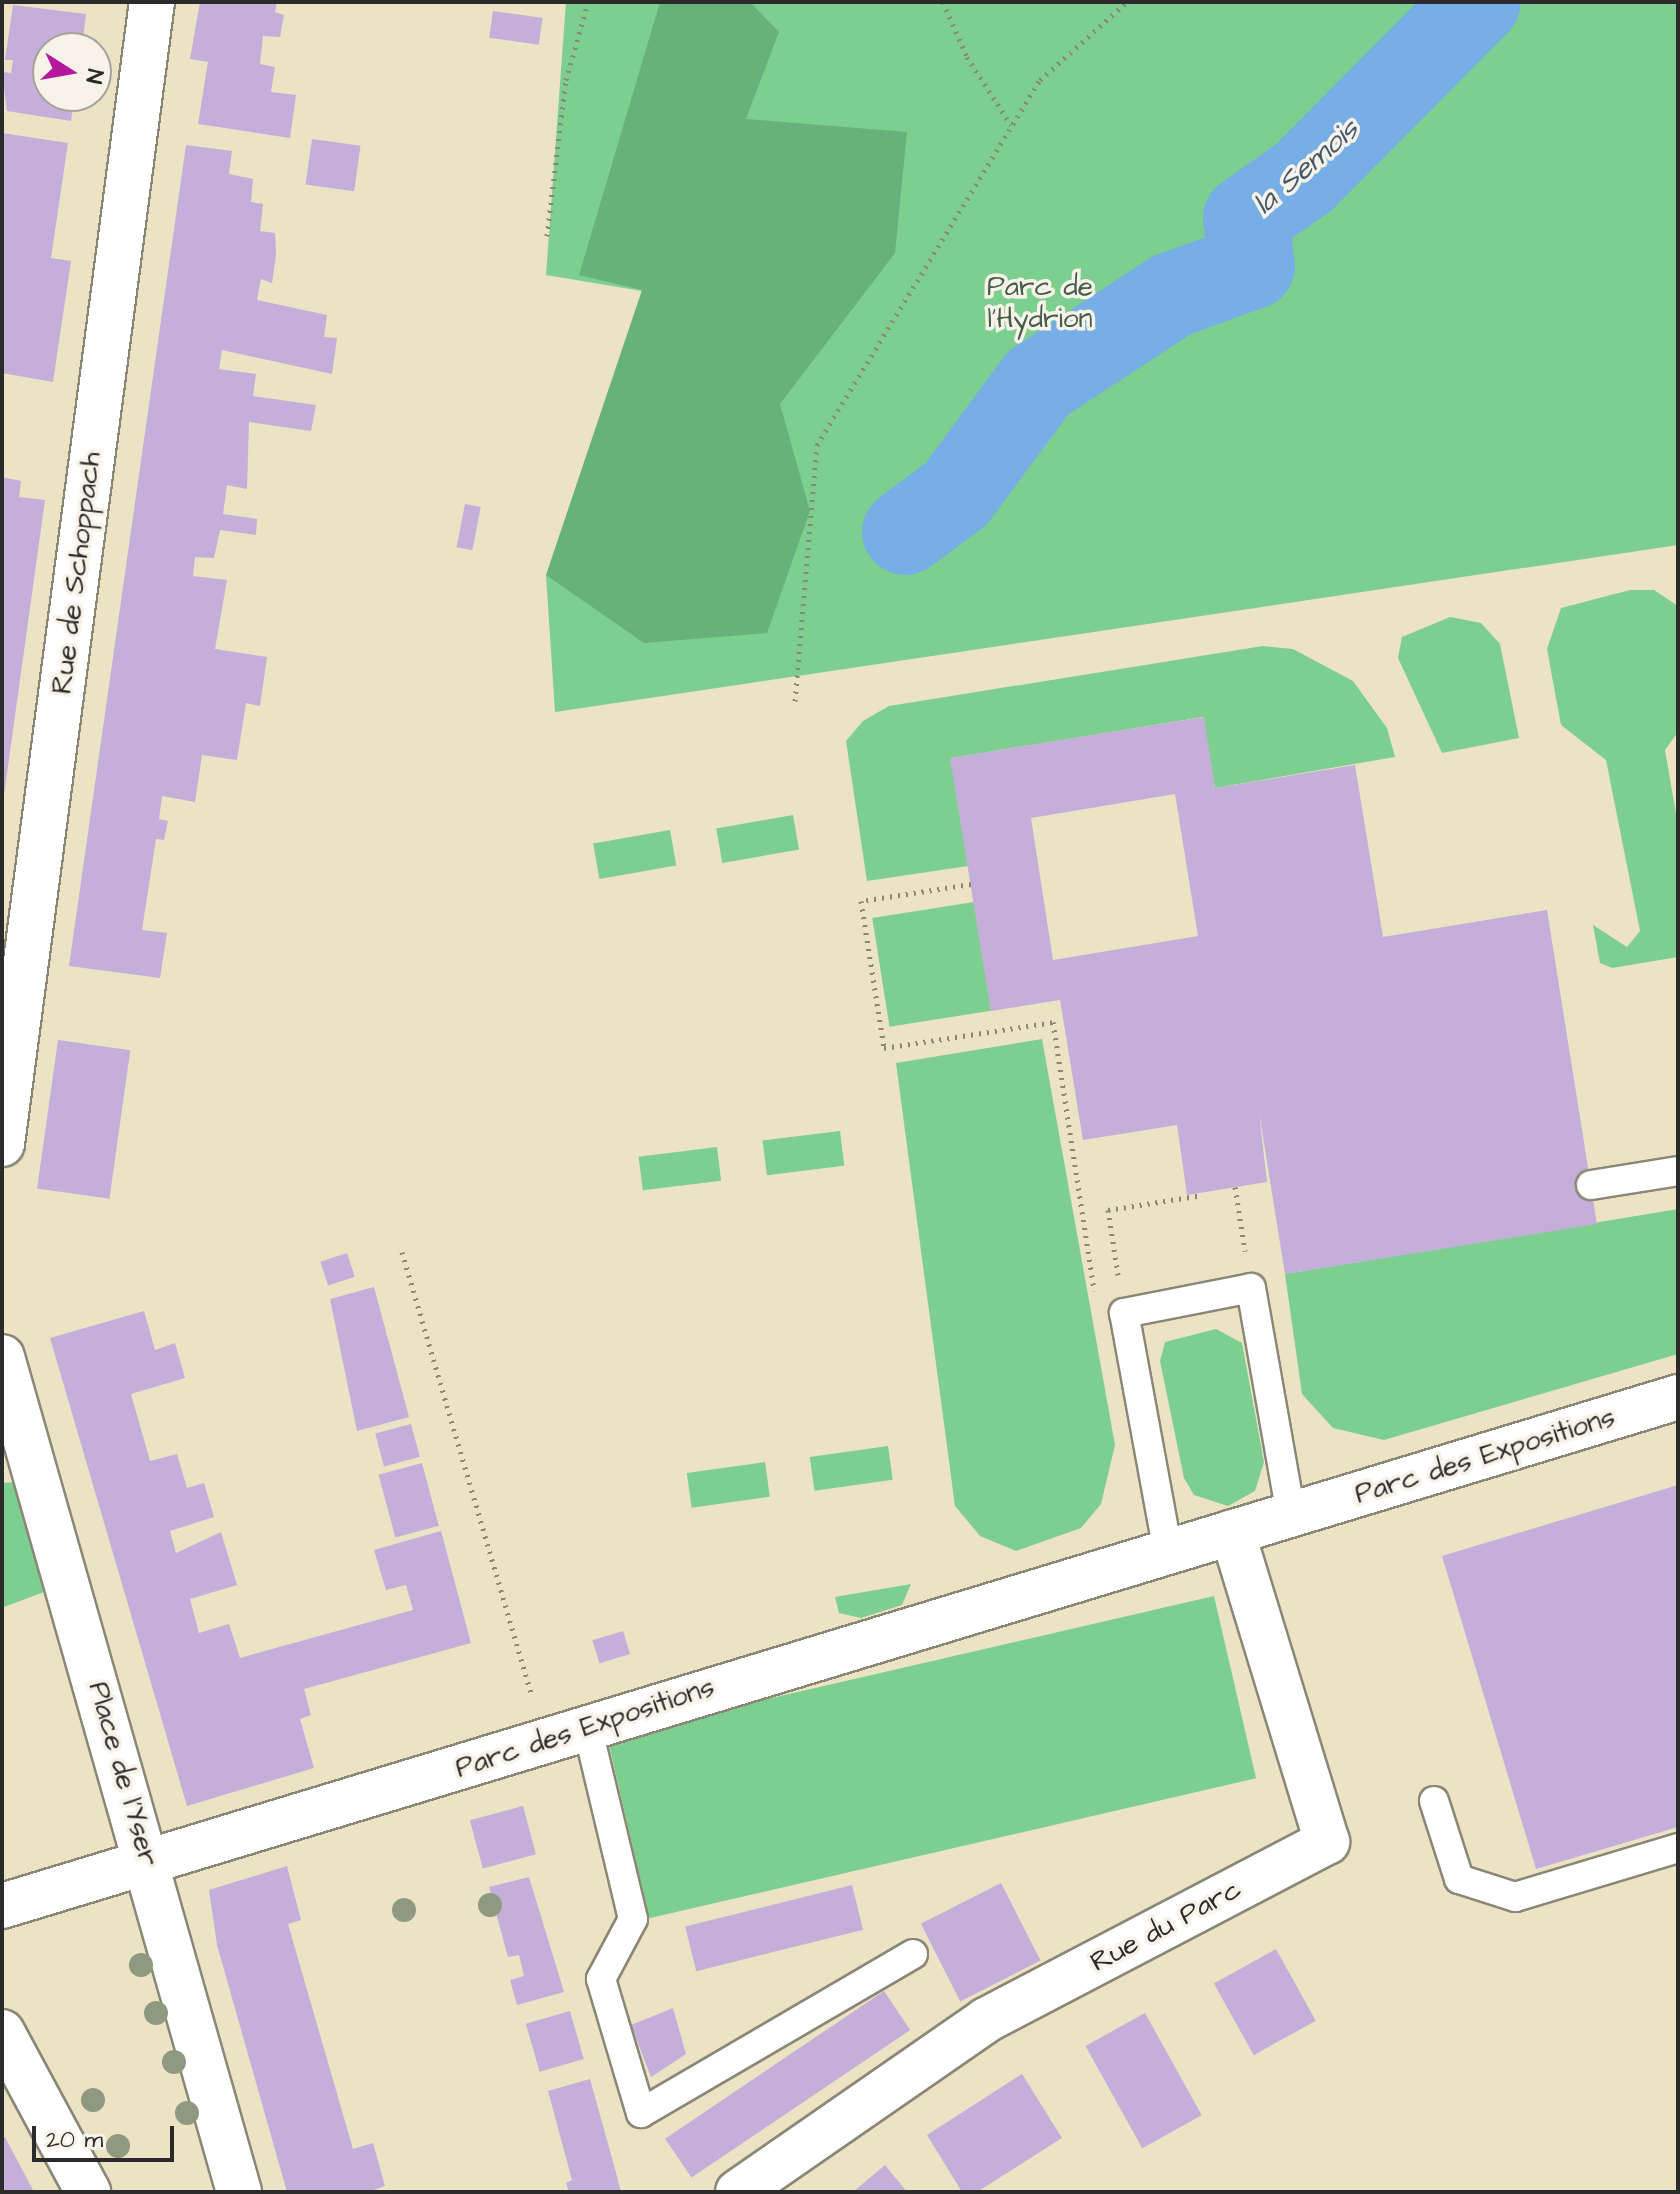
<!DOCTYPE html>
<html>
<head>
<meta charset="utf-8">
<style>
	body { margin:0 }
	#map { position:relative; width:1680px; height:2194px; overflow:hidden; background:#ebe3c3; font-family:"Architects Daughter",sans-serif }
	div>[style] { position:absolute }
	.green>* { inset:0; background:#7dcf90; transform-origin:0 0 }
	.forest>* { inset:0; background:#66b27a }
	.river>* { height:86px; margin:-43px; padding:0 43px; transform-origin:43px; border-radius:43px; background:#76aee5 }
	.building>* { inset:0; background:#c5aeda; transform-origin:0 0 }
	.path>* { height:5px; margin-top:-2.5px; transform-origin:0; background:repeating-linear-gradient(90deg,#8b8777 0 2px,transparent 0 8px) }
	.roads { filter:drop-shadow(2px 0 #8b8777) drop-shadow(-2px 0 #8b8777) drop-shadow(0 2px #8b8777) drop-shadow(0 -2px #8b8777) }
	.service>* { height:28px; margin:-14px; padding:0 14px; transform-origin:14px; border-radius:14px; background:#fff }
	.minor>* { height:44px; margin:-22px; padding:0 22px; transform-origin:22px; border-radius:22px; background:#fff }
	.secondary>* { height:44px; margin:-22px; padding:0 22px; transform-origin:22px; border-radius:22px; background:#fff }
	.trees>* { width:24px; height:24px; margin:-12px; border-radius:50%; background:#8f9980 }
	span { translate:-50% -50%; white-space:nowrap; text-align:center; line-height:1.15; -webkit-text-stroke:7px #f7f3e8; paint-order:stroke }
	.park-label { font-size:28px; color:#445c49 }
	.street-label { font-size:28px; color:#2b2b2b }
	.water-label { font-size:30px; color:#45596c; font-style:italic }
	.frame { position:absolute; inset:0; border:4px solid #2b2b2b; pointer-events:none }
	.north { position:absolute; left:32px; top:32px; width:80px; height:80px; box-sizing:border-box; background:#f7f3e8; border:2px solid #a5a39c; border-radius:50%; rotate:101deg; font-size:22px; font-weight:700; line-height:32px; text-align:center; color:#2b2b2b }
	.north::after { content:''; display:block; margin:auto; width:28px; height:36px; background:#b5179e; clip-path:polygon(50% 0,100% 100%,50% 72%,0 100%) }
	.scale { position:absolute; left:32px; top:2126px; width:142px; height:36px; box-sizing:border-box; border:4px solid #2b2b2b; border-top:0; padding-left:10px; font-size:24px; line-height:28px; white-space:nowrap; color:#2b2b2b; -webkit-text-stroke:6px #f7f3e8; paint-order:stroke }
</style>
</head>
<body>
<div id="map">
	<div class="green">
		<i style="clip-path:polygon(566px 2px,1678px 2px,1678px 545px,555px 712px,546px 575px,738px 307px,546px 275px)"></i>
		<i style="clip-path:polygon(1630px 590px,1654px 590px,1678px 606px,1678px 732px,1665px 750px,1678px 825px,1678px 957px,1612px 968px,1600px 963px,1593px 925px,1627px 947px,1640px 931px,1606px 760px,1561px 725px,1547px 649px,1561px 608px)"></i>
		<i style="clip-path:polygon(1450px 617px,1481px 623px,1500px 644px,1519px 738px,1442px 753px,1398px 658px,1402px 637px)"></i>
		<i style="clip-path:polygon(1263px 646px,1293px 649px,1353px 681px,1387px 728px,1395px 757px,1215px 788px,1203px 717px,951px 758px,968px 866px,867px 881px,846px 741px,863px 721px,889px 706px)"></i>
		<i style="left:793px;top:815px;width:35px;height:78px;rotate:80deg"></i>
		<i style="left:670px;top:830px;width:36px;height:78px;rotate:80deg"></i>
		<i style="left:974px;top:902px;width:110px;height:103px;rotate:81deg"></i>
		<i style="clip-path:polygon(1042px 1039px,1115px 1445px,1101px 1504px,1081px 1528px,1016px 1551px,980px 1536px,955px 1506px,896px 1063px)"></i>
		<i style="left:840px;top:1131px;width:35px;height:78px;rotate:83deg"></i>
		<i style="left:717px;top:1147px;width:34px;height:79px;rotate:83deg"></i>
		<i style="clip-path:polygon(1678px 1209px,1678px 1354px,1384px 1440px,1333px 1428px,1302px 1394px,1285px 1274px)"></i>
		<i style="clip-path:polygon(1216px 1329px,1242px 1343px,1264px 1462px,1255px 1491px,1228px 1506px,1194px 1495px,1184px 1478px,1160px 1361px,1165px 1342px)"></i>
		<i style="left:888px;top:1446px;width:34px;height:79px;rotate:82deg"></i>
		<i style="left:765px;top:1462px;width:35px;height:79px;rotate:82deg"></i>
		<i style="clip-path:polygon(17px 1482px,52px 1589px,4px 1607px,2px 1483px)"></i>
		<i style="clip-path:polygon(911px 1584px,902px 1605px,861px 1618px,839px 1613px,835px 1597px)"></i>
		<i style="left:1214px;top:1596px;width:187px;height:623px;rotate:77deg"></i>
	</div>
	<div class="forest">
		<i style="clip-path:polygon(660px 2px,750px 2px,779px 32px,746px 119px,907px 132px,895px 253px,780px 404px,810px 511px,767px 633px,644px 643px,546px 575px,642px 290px,579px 275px)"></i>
	</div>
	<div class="river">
		<i style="left:905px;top:532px;width:64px;rotate:-36.7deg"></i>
		<i style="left:956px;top:494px;width:138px;rotate:-53.5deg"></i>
		<i style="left:1038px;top:383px;width:160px;rotate:-33.3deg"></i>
		<i style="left:1172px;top:295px;width:85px;rotate:-19.9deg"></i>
		<i style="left:1252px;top:266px;width:48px;rotate:-97.1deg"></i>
		<i style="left:1246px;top:218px;width:70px;rotate:-35.1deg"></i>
		<i style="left:1303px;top:178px;width:248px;rotate:-45.2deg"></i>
	</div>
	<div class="building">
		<i style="clip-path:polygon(200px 2px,277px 2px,275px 12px,284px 15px,280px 37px,263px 36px,260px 64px,275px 67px,271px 92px,296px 95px,290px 138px,198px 124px,208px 62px,190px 59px)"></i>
		<i style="clip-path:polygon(13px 5px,86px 14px,82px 48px,48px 48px,48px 96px,75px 96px,71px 121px,7px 111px,2px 72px,11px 73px,13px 60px,5px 60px)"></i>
		<i style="left:493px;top:11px;width:50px;height:27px;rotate:8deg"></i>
		<i style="clip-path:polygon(2px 133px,68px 143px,51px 258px,71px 261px,53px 382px,2px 373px)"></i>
		<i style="left:312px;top:139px;width:49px;height:46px;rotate:8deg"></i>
		<i style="clip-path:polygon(186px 145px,232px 151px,229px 174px,253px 179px,251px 202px,263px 204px,260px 231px,275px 233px,276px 255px,272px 283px,261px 279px,257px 300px,327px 315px,324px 337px,337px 338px,332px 374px,222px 350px,219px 369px,256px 374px,253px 396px,316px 405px,311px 431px,249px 422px,247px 489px,227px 485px,223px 514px,257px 519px,256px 535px,220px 530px,214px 558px,195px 557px,193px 576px,227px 580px,215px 649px,267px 657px,260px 706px,246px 703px,237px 760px,202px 755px,195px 802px,162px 796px,159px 819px,168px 821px,164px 840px,156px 839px,142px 930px,167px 933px,160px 978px,69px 966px)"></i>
		<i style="clip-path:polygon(2px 477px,21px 481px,19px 497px,45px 500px,4px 795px)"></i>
		<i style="left:465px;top:504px;width:16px;height:44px;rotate:11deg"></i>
		<i style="clip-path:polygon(evenodd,1204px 717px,1215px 788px,1355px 765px,1383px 937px,1547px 910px,1597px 1224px,1285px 1274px,1259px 1112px,1267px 1182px,1187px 1195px,1177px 1125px,1083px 1140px,1060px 1000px,991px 1011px,950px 758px,1204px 717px,1175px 794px,1198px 936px,1053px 960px,1031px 818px,1175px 794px)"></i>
		<i style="left:58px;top:1040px;width:73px;height:150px;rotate:8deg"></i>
		<i style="left:347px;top:1253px;width:25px;height:28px;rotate:72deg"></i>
		<i style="clip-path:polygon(374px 1287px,409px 1417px,357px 1431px,330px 1299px)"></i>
		<i style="clip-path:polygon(144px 1311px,155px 1350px,175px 1343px,185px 1378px,131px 1394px,150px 1461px,177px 1454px,187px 1488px,204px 1483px,214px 1517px,170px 1531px,176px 1553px,221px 1532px,237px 1585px,190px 1599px,199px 1633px,229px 1624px,240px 1658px,413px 1610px,406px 1585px,386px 1590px,374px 1550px,441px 1531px,471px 1643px,304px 1689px,311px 1715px,300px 1719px,314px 1768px,187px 1806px,50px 1338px)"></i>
		<i style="left:411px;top:1424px;width:34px;height:37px;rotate:75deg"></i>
		<i style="left:422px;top:1463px;width:65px;height:45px;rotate:75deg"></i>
		<i style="clip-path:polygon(1678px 1485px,1678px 1827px,1536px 1869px,1442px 1556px)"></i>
		<i style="left:623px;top:1631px;width:24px;height:32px;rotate:73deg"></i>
		<i style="left:523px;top:1806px;width:50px;height:55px;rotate:75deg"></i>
		<i style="clip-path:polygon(287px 1866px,301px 1920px,288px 1924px,353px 2149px,373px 2143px,385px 2186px,368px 2192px,287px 2192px,217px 1945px,209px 1890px)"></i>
		<i style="clip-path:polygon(529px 1877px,564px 1992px,517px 2005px,510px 1980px,524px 1976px,519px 1955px,508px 1957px,489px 1887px)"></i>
		<i style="left:1001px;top:1883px;width:87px;height:90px;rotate:63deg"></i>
		<i style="left:852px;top:1885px;width:46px;height:172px;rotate:76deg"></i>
		<i style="left:1276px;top:1949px;width:82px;height:71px;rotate:61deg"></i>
		<i style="left:884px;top:1991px;width:47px;height:264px;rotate:56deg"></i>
		<i style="clip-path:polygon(673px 2008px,686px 2054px,651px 2077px,631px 2025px)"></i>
		<i style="left:570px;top:2011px;width:50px;height:46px;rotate:74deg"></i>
		<i style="left:1145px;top:2013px;width:117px;height:68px;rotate:61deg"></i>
		<i style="clip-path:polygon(1022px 2074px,1062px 2138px,977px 2192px,962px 2192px,927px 2135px)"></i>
		<i style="clip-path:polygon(590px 2079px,615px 2169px,621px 2192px,569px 2192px,566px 2183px,572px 2180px,548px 2091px)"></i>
		<i style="clip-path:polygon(2px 2137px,5px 2137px,34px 2192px,2px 2192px)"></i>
		<i style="clip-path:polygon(885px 2165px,907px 2192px,853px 2192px)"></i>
	</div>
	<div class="path">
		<i style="left:943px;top:2px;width:60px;rotate:66.4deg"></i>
		<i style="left:967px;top:57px;width:81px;rotate:57.1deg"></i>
		<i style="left:547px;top:236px;width:157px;rotate:-83.1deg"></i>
		<i style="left:566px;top:80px;width:81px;rotate:-74.2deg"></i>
		<i style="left:795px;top:701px;width:257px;rotate:-85.1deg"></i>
		<i style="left:817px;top:445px;width:428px;rotate:-58.6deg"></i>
		<i style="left:1040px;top:80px;width:117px;rotate:-41.9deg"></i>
		<i style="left:971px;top:884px;width:111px;rotate:171.2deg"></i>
		<i style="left:861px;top:901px;width:149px;rotate:81.1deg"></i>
		<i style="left:884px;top:1048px;width:171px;rotate:-8.7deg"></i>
		<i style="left:1053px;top:1022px;width:272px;rotate:81.3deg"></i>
		<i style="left:1235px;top:1187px;width:65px;rotate:81.1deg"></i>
		<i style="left:402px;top:1252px;width:463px;rotate:73.7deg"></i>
		<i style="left:1118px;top:1275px;width:66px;rotate:-98.7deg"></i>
		<i style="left:1108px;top:1210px;width:96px;rotate:-9deg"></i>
	</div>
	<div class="roads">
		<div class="service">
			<i style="left:1591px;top:1185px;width:88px;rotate:-9.1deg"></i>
			<i style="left:1168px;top:1552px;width:243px;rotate:-100.4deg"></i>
			<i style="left:1124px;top:1313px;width:129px;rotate:-11.1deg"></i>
			<i style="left:1251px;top:1288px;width:230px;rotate:80deg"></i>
			<i style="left:588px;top:1730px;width:194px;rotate:76.6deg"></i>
			<i style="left:633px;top:1919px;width:68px;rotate:118.1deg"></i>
			<i style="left:601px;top:1979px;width:140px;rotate:73.4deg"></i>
			<i style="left:641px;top:2113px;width:315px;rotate:-30.3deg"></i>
			<i style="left:1434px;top:1801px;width:82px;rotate:72.2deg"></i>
			<i style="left:1459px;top:1879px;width:59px;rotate:17.8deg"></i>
			<i style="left:1515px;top:1897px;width:170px;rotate:-16.7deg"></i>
		</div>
		<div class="minor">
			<i style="left:2px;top:1357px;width:868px;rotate:74.15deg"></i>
			<i style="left:2px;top:1906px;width:1752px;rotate:-16.89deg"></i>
			<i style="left:738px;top:2192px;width:302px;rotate:-34.7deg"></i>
			<i style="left:986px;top:2020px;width:385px;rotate:-27.6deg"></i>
			<i style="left:1327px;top:1842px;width:324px;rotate:-107deg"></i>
		</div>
		<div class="secondary">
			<i style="left:2px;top:1144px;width:1152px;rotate:-82.52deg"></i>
			<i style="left:2px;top:2032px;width:182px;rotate:61.7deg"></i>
		</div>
	</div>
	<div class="trees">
		<i style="left:490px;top:1905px"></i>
		<i style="left:404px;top:1910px"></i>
		<i style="left:141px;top:1965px"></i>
		<i style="left:156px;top:2013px"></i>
		<i style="left:174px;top:2062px"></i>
		<i style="left:93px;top:2100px"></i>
		<i style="left:187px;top:2113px"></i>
		<i style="left:118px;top:2146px"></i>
	</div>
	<div class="park-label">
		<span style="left:1040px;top:303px">Parc de<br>l'Hydrion</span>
	</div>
	<div class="street-label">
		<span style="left:77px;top:573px;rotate:-83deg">Rue de Schoppach</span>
		<span style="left:1485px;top:1456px;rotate:-17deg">Parc des Expositions</span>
		<span style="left:585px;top:1728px;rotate:-18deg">Parc des Expositions</span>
		<span style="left:123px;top:1774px;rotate:74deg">Place de l'Yser</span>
		<span style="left:1166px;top:1926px;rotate:-28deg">Rue du Parc</span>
	</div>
	<div class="water-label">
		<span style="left:1306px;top:167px;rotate:-41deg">la Semois</span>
	</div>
	<div class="frame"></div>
	<div class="north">N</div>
	<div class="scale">20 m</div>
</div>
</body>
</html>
